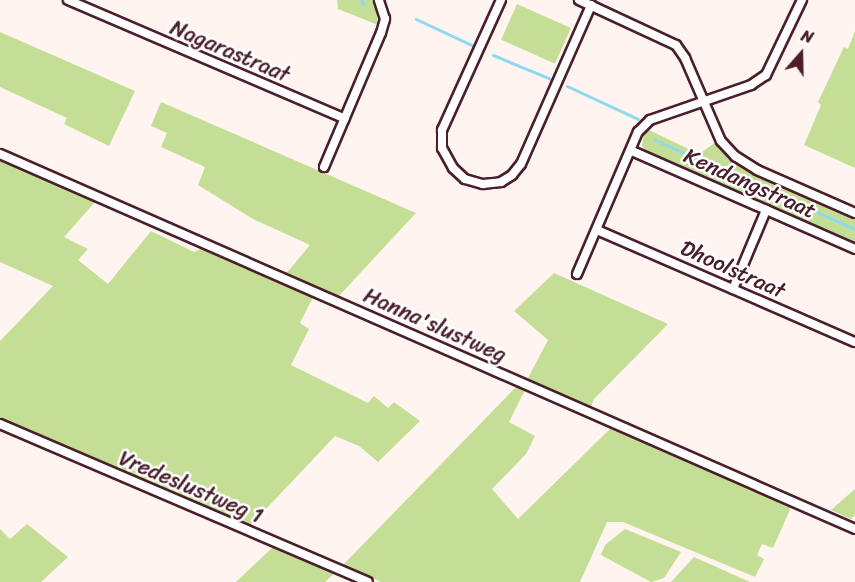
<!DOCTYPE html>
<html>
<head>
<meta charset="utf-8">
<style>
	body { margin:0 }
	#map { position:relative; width:855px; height:582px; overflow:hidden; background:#fff4ef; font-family:Sriracha,sans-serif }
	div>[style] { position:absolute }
	.green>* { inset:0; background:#c5de95; transform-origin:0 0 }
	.stream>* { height:3px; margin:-1.5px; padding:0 1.5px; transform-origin:1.5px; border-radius:1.5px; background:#8fd9f0 }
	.roads { filter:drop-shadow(2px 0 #4a1f2b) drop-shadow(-2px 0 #4a1f2b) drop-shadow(0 2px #4a1f2b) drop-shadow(0 -2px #4a1f2b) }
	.street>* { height:8px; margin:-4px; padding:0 4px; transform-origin:4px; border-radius:4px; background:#fff }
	span { translate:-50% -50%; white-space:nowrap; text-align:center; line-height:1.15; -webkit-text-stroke:5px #fff; paint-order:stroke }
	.street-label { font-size:22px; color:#4a1f2b }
	.north { position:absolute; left:771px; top:24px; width:60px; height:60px; -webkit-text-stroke:4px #fff; paint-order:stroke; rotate:20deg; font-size:16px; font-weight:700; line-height:24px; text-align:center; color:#4a1f2b }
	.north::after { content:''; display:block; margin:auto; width:21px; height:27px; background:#4a1f2b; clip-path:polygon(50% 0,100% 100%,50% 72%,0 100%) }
</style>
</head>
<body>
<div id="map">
	<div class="green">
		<i style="clip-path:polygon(337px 0,375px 0,378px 25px,338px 9px)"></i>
		<i style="left:517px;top:4px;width:59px;height:39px;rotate:24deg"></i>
		<i style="clip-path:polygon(855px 31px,855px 168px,804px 145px,821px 105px,818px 102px,844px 47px,848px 49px)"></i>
		<i style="clip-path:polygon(0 32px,135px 91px,109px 146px,64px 124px,67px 118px,0 87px)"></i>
		<i style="clip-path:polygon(161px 102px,416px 213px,338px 297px,285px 275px,310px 245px,253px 219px,198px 185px,205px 167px,161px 147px,167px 133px,151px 126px)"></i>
		<i style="clip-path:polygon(649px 130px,699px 154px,716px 142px,733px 161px,744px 168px,855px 217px,855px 246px,651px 156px,642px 146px,644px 133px)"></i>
		<i style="clip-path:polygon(0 160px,96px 201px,64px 237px,88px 249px,78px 260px,108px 284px,151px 231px,194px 252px,203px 248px,313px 297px,300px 323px,309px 329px,291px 365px,368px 403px,374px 396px,388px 408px,394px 402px,420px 421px,378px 462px,359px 446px,335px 436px,249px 527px,0 420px,0 341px,53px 286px,0 262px)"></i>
		<i style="clip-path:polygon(554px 273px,668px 324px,594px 399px,590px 409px,527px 380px,548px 340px,514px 311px)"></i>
		<i style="clip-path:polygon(517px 386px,525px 390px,509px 422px,535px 436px,526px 454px,492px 489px,518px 519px,612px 427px,792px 505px,773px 548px,762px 544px,757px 555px,764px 559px,755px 577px,623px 522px,607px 522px,580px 582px,381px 582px,343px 565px)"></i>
		<i style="clip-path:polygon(855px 489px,855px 515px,851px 519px,831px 510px)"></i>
		<i style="clip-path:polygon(27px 524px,68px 557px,41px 582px,0 582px,0 529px,10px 539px)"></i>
		<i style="clip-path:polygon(625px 529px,681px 552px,664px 578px,651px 582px,601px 555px,605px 545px)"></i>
		<i style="clip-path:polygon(273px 547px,335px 573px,325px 582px,236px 582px)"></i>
		<i style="clip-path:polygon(694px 557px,750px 582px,671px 582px)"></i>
	</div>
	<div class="stream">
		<i style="left:361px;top:0;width:4px;rotate:56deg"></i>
		<i style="left:416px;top:19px;width:64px;rotate:25deg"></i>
		<i style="left:493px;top:55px;width:65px;rotate:22.6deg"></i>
		<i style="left:567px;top:86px;width:78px;rotate:24.9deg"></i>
		<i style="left:655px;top:140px;width:219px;rotate:24deg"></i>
	</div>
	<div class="roads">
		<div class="street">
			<i style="left:68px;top:0;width:301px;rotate:23.2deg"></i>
			<i style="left:501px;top:0;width:143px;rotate:114.4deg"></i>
			<i style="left:442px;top:130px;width:18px;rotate:90deg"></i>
			<i style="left:442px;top:148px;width:23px;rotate:61deg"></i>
			<i style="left:453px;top:168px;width:16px;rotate:43deg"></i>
			<i style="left:465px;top:179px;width:19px;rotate:16deg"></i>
			<i style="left:483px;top:184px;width:18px;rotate:-6deg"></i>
			<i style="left:501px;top:182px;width:13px;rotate:-32deg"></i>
			<i style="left:512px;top:175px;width:14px;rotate:-51deg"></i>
			<i style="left:521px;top:164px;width:174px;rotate:-66.2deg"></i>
			<i style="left:579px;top:0;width:107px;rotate:24.9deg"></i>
			<i style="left:676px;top:45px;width:16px;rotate:55deg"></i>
			<i style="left:685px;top:58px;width:90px;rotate:66.6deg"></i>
			<i style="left:721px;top:141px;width:21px;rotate:47deg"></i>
			<i style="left:735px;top:156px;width:26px;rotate:32deg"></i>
			<i style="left:757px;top:170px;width:107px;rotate:23.7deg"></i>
			<i style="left:632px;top:151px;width:244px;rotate:23.7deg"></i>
			<i style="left:0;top:154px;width:934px;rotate:23.68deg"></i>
			<i style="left:324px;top:167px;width:146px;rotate:-67deg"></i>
			<i style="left:381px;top:33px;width:15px;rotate:-74deg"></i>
			<i style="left:385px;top:19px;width:20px;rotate:-108deg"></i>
			<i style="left:597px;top:230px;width:281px;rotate:23.5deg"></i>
			<i style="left:577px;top:274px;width:155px;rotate:-66.8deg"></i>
			<i style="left:638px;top:132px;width:17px;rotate:-45deg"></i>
			<i style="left:650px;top:120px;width:107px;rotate:-19.1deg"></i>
			<i style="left:751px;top:85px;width:18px;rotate:-34deg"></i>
			<i style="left:766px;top:75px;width:83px;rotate:-64.4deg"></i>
			<i style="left:733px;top:289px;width:86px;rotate:-67.3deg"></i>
			<i style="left:0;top:424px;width:400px;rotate:23.2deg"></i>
		</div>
	</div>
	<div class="street-label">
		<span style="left:230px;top:51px;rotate:23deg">Nagarastraat</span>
		<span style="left:750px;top:183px;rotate:24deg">Kendangstraat</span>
		<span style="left:733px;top:269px;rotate:24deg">Dhoolstraat</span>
		<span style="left:435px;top:325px;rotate:24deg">Hanna'slustweg</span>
		<span style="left:191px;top:487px;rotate:23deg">Vredeslustweg 1</span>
	</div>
	<div class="north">N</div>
</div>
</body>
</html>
